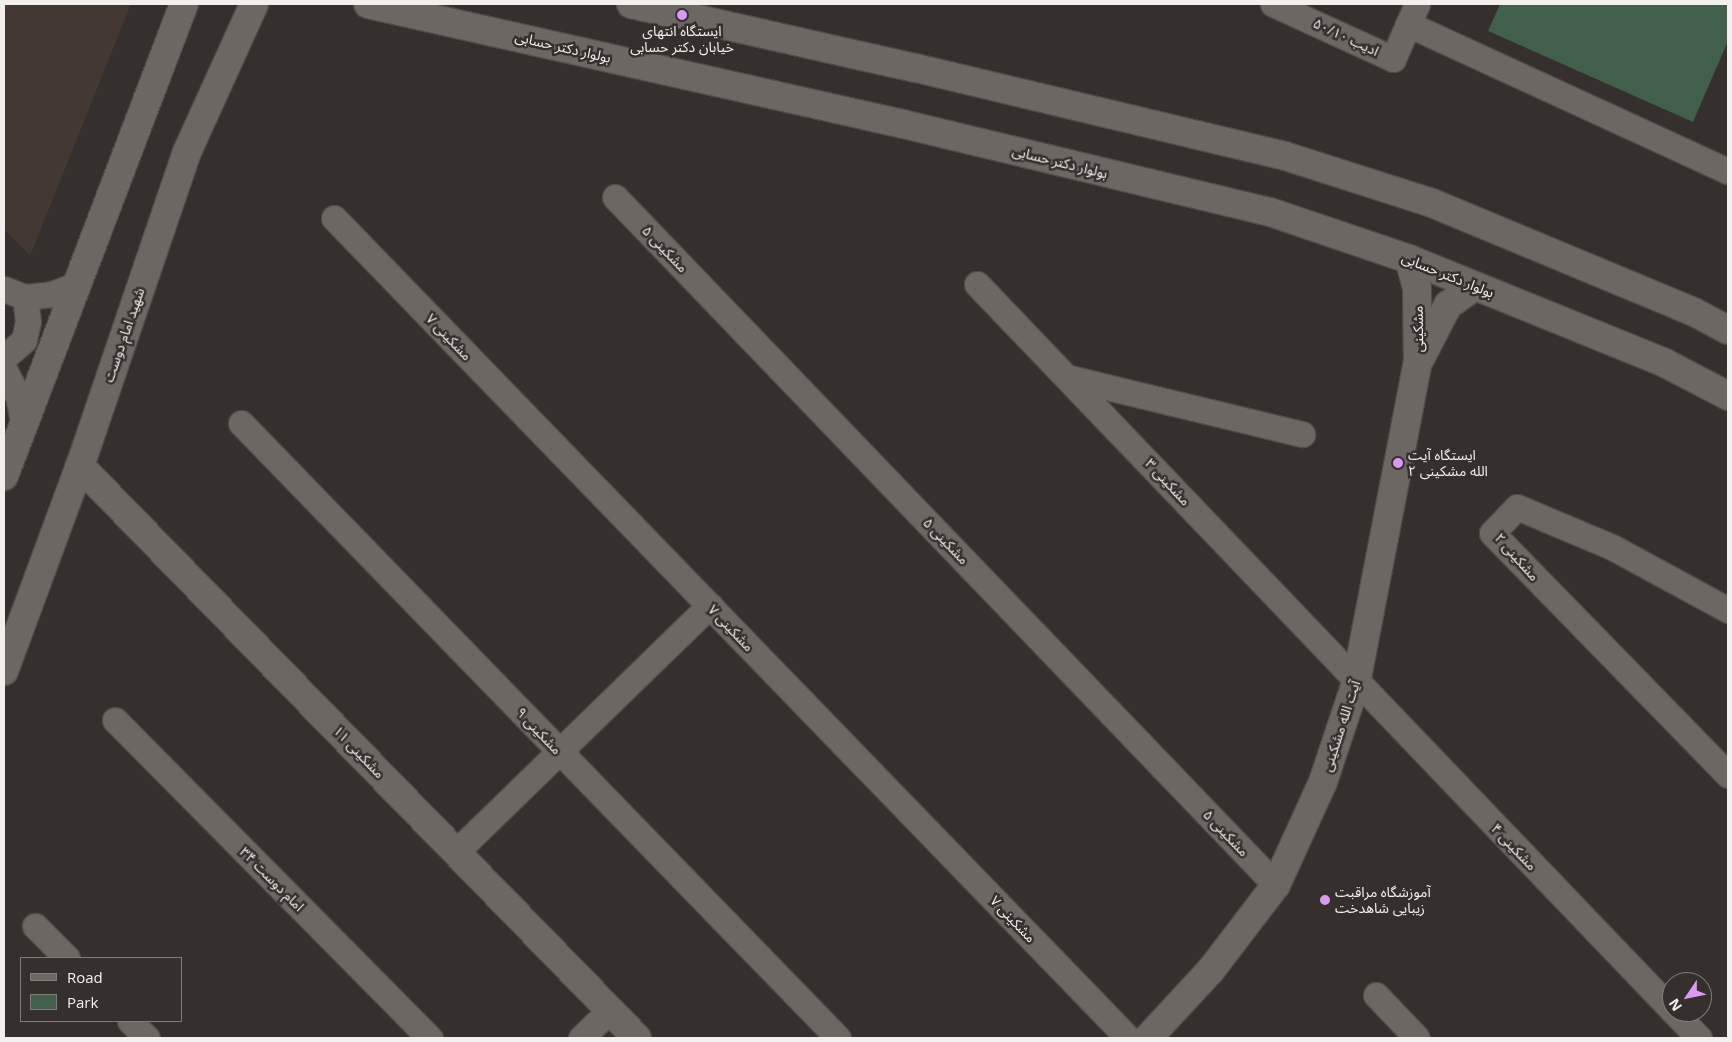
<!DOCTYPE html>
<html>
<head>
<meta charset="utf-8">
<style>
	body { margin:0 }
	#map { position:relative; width:1732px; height:1042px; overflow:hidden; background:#352f2d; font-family:"Open Sans","Noto Sans Arabic",sans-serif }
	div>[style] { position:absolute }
	.built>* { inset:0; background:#443833 }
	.green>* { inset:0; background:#415f4b }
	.roads { filter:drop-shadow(1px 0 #4f4b49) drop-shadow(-1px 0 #4f4b49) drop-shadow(0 1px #4f4b49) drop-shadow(0 -1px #4f4b49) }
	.minor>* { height:25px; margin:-12.5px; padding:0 12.5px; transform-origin:12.5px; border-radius:12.5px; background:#6d6764 }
	.tertiary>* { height:28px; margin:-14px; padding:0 14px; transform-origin:14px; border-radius:14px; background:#6d6764 }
	.secondary>* { height:28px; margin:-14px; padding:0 14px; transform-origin:14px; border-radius:14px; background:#6d6764 }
	.dots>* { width:14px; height:14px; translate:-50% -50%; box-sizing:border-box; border:2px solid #352f2d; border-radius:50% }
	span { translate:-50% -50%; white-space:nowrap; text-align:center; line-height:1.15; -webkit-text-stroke:5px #352f2d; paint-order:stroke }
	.poi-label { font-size:14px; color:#f2efed }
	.left { translate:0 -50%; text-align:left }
	.street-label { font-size:14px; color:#f2efed }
	.frame { position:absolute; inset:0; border:5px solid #f2efed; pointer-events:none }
	.legend { position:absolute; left:20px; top:957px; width:162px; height:65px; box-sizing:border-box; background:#352f2d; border:1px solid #817c7a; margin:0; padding:6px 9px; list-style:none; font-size:15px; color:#f2efed }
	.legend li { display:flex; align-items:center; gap:10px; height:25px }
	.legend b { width:25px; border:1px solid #817c7a }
	.north { position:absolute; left:1662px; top:972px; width:50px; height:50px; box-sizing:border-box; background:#352f2d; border:1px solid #817c7a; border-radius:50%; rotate:236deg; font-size:14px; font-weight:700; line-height:20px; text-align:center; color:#f2efed }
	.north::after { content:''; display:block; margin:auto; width:18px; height:22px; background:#db99f5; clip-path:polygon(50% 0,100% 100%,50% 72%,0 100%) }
</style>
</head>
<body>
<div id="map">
	<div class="built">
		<i style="clip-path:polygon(4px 4px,131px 4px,30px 256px,4px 229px)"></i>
	</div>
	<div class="green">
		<i style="clip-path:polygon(1500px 4px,1728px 4px,1728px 41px,1693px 122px,1488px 31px)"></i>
	</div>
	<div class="roads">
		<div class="minor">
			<i style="left:1273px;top:4px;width:132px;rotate:24.6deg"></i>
			<i style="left:1393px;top:59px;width:60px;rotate:-66.4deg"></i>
			<i style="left:1408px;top:24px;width:352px;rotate:24.7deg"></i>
			<i style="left:615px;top:197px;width:954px;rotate:46.15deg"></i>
			<i style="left:334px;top:218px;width:1141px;rotate:45.92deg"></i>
			<i style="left:977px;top:284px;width:1005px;rotate:46.25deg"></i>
			<i style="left:4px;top:289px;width:22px;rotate:21deg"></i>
			<i style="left:25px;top:297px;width:27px;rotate:-6deg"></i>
			<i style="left:52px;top:294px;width:28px;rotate:-21deg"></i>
			<i style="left:4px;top:354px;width:4px"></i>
			<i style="left:8px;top:354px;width:21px;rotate:-41deg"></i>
			<i style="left:24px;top:340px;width:19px;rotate:-78deg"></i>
			<i style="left:28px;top:321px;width:24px;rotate:-97deg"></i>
			<i style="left:4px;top:369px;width:30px;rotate:63deg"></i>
			<i style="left:18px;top:396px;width:26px;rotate:79deg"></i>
			<i style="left:1070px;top:378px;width:239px;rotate:13.6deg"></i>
			<i style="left:241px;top:423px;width:857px;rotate:45.85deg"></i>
			<i style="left:1728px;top:610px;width:132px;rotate:-151.5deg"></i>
			<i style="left:1612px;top:547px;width:103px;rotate:-157.2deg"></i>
			<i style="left:1517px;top:507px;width:36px;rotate:134deg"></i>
			<i style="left:1492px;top:533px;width:338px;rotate:45.7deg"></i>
			<i style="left:115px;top:720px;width:448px;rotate:45.3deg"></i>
			<i style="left:456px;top:852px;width:354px;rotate:-44.2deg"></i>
			<i style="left:35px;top:926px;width:45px;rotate:45deg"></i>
			<i style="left:1376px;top:995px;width:59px;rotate:46.4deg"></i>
			<i style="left:1674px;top:1012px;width:36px;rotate:46deg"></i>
			<i style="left:130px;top:1021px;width:24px;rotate:45deg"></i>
			<i style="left:581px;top:1038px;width:40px;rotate:-44deg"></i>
		</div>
		<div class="tertiary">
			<i style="left:1420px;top:359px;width:61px;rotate:-62.6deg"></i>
			<i style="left:1448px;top:305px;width:33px;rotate:-35deg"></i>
			<i style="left:80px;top:466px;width:798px;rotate:45.76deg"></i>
			<i style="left:1148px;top:1038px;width:93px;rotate:-47.2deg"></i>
			<i style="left:1211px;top:970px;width:107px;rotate:-52.6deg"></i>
			<i style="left:1276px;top:885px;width:113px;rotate:-65.5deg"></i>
			<i style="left:1323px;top:782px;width:104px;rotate:-71.6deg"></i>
			<i style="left:1356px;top:683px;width:327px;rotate:-79.1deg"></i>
			<i style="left:1418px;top:362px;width:74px;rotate:-90.8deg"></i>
			<i style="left:1417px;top:288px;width:30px;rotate:-105deg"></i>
		</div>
		<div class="secondary">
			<i style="left:368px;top:4px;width:548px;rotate:12.64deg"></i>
			<i style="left:903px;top:124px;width:377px;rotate:13.5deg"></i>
			<i style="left:1270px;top:212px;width:147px;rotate:18.7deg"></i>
			<i style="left:1409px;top:259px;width:276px;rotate:22.1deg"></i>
			<i style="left:1665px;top:363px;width:71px;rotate:27.6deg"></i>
			<i style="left:631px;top:4px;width:292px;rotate:12.7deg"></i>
			<i style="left:916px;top:68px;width:379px;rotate:13.4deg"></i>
			<i style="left:1285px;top:156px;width:154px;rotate:17.7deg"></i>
			<i style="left:1432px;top:203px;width:284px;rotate:22.6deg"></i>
			<i style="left:1694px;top:312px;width:38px;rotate:28deg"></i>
			<i style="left:4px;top:476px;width:505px;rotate:-69.13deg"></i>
			<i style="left:4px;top:671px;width:219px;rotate:-69.7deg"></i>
			<i style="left:80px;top:466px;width:332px;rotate:-71.2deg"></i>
			<i style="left:187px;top:152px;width:162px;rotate:-65.6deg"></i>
		</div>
	</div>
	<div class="dots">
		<i style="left:682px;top:15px;background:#db99f5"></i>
		<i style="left:1398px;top:463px;background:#db99f5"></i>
		<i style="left:1325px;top:900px;background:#db99f5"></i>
	</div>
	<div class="poi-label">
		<span style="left:682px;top:39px">ایستگاه انتهای<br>خیابان دکتر حسابی</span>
		<span class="left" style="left:1408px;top:463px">ایستگاه آیت<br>الله مشکینی ۲</span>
		<span class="left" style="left:1335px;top:900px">آموزشگاه مراقبت<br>زیبایی شاهدخت</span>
	</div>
	<div class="street-label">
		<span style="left:1346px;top:37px;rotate:25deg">ادیب ۵۰/۱۰</span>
		<span style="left:563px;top:47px;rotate:13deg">بولوار دکتر حسابی</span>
		<span style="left:1060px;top:162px;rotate:14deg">بولوار دکتر حسابی</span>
		<span style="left:665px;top:249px;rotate:46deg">مشکینی ۵</span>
		<span style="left:1448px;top:275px;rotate:22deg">بولوار دکتر حسابی</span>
		<span style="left:1418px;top:329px;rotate:-91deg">مشکینی</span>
		<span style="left:124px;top:335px;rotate:-71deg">شهید امام دوست</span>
		<span style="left:449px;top:337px;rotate:46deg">مشکینی ۷</span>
		<span style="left:1168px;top:482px;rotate:47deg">مشکینی ۳</span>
		<span style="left:946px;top:541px;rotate:46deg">مشکینی ۵</span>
		<span style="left:1517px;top:557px;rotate:48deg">مشکینی ۲</span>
		<span style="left:731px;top:628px;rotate:46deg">مشکینی ۷</span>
		<span style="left:1341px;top:726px;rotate:-72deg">آیت الله مشکینی</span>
		<span style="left:539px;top:731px;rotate:46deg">مشکینی ۹</span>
		<span style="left:359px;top:752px;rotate:46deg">مشکینی ۱۱</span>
		<span style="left:1226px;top:833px;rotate:46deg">مشکینی ۵</span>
		<span style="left:1514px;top:847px;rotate:46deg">مشکینی ۴</span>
		<span style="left:272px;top:879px;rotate:45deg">امام دوست ۳۴</span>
		<span style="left:1013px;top:919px;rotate:46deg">مشکینی ۷</span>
	</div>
	<div class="frame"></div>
	<ul class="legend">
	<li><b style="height:6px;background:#6d6764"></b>Road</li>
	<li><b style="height:14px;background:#415f4b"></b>Park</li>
	</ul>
	<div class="north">N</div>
</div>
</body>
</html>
